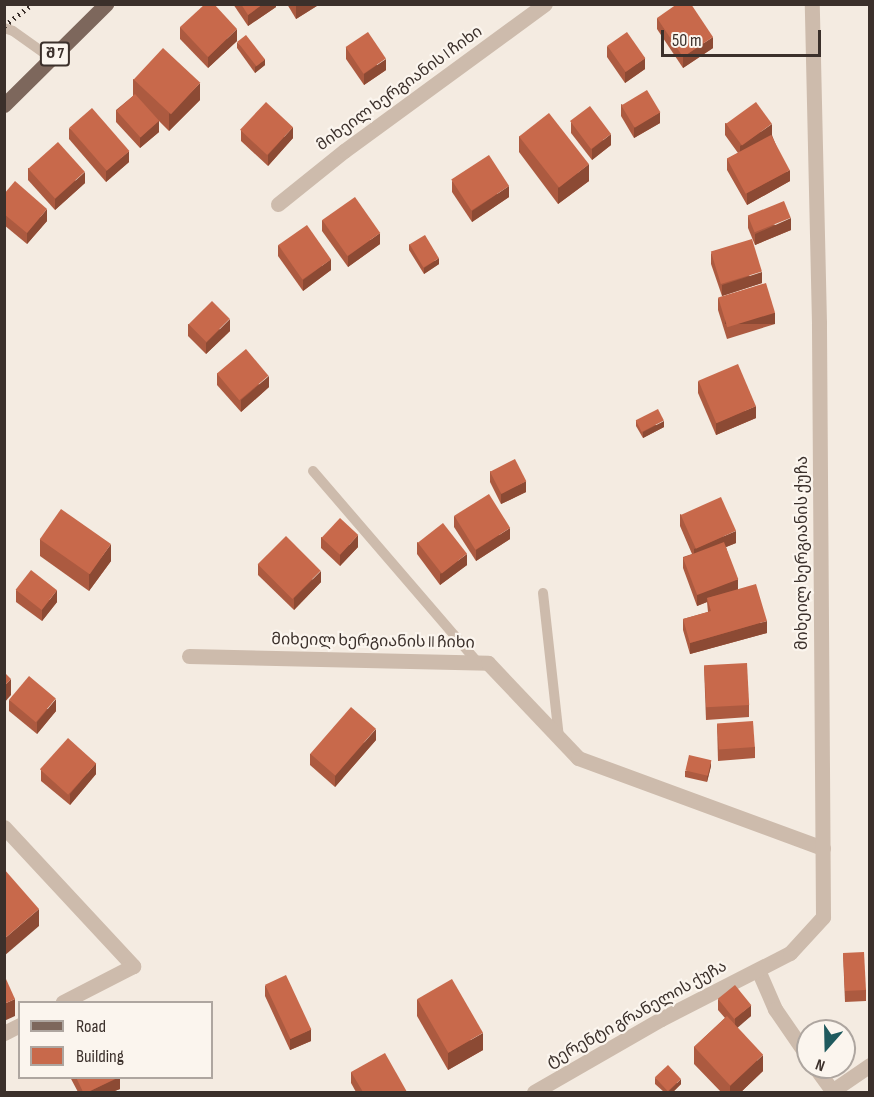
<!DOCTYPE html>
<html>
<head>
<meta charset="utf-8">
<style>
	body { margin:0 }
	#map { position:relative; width:874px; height:1097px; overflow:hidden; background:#f4ebe1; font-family:"Sofia Sans Condensed","Noto Sans Georgian",sans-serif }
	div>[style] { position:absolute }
	.lane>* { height:10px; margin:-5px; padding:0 5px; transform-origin:5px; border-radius:5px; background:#cdbbac }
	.street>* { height:15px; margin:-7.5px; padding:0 7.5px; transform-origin:7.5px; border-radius:7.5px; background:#cdbbac }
	.primary>* { height:15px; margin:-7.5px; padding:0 7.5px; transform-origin:7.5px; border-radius:7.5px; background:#7d675c }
	.rail>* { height:4.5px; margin-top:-2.25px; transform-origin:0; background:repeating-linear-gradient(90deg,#3b302b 0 1.5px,transparent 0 6px) }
	.wall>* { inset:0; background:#ac5a40 }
	.shaded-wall>* { inset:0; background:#8c4a34; transform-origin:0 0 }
	.building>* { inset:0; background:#c8694b; transform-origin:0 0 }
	span { translate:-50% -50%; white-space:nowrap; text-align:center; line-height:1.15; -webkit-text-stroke:4.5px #fbf5ee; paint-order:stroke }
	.shield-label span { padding:2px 4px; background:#fbf5ee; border:2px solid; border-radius:4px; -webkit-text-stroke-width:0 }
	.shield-label { font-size:15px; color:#3b302b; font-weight:700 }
	.street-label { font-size:16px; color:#3b302b }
	.frame { position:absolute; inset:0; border:6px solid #3b302b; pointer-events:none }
	.legend { position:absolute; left:18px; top:1001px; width:195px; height:78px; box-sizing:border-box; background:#fbf5ee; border:2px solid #aea6a0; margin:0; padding:8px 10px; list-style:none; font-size:18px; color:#3b302b }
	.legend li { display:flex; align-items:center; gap:12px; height:30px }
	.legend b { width:30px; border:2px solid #aea6a0 }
	.north { position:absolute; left:796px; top:1019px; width:60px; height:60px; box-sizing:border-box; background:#fbf5ee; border:2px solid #aea6a0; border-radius:50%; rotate:200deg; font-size:16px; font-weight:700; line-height:24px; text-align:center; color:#3b302b }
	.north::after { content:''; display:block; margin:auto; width:21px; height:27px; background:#1f5a5e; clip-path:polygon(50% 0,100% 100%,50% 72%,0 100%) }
	.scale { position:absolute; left:661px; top:30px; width:160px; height:27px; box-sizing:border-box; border:3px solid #3b302b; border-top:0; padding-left:8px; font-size:18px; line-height:21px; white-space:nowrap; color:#3b302b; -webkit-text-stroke:4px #fbf5ee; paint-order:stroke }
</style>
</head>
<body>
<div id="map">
	<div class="lane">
		<i style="left:4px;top:28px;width:9px;rotate:18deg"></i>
		<i style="left:13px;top:31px;width:47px;rotate:35.4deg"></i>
		<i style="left:313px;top:471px;width:252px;rotate:49.3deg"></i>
		<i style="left:543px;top:593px;width:145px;rotate:83.7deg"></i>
	</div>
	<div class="street">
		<i style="left:278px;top:204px;width:85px;rotate:-38.8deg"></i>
		<i style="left:344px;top:151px;width:249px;rotate:-36.2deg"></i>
		<i style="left:189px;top:656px;width:299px;rotate:1.3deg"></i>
		<i style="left:488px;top:663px;width:131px;rotate:46.5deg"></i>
		<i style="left:578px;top:758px;width:261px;rotate:20.2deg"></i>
		<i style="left:4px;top:827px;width:190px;rotate:47.1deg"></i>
		<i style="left:133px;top:966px;width:79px;rotate:152.8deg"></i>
		<i style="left:758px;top:970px;width:43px;rotate:66.4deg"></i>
		<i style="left:775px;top:1009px;width:58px;rotate:55.5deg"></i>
		<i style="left:4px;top:1033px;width:18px;rotate:-27deg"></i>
		<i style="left:815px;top:1067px;width:31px;rotate:54deg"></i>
		<i style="left:832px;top:1091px;width:46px;rotate:-34.4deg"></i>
		<i style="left:534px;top:1092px;width:146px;rotate:-29.9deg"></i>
		<i style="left:661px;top:1019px;width:145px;rotate:-27.1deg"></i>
		<i style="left:790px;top:953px;width:49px;rotate:-47.5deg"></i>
		<i style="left:823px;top:917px;width:594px;rotate:-90.39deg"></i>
		<i style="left:819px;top:323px;width:319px;rotate:-91.3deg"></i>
	</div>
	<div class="primary">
		<i style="left:4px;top:105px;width:144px;rotate:-44.7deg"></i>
	</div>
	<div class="rail">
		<i style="left:4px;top:26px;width:36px;rotate:-38deg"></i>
	</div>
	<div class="wall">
		<i style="clip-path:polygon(233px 4px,276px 4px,276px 7px,248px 26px)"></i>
		<i style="clip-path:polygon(287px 4px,320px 4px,296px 19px)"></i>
		<i style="clip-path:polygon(657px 18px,713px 48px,683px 68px,657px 29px)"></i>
		<i style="clip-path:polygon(180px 27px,237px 41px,208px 68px,180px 39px)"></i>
		<i style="clip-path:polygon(237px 42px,265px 65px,255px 73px,237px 48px)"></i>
		<i style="clip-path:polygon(607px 46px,645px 69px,625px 83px,607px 57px)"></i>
		<i style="clip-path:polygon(346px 47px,386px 70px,364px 85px,346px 59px)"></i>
		<i style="clip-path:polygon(133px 79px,200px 100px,169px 131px,159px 121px,159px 132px,140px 148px,116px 122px,116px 110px,133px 96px)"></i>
		<i style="clip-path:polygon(621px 104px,660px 123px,634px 138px,621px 116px)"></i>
		<i style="clip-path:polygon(571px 122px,611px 145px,592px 160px,571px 133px)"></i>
		<i style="clip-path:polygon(725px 123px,772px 135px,790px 181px,747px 205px,727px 170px,727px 159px,738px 153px,725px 135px)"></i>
		<i style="clip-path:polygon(69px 128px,129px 162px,106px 182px,69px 139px)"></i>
		<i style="clip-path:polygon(241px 130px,293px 138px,268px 166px,241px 141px)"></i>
		<i style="clip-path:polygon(519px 136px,589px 181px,558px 204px,519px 152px)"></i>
		<i style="clip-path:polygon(28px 168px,85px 183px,55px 210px,28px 180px)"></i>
		<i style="clip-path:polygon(452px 181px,509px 197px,472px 222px,452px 192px)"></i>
		<i style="clip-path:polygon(4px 194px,47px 221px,27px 244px,4px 225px)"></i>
		<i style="clip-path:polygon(748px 216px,791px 230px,755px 245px,748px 228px)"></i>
		<i style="clip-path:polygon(322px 220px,380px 244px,348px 267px,322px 231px)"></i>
		<i style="clip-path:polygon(409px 244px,439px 264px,424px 274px,409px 250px)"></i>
		<i style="clip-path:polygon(278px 245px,331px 270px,303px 291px,278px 256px)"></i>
		<i style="clip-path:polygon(711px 253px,762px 283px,722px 296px,711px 264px)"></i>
		<i style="clip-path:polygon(718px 298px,775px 324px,727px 339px,718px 310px)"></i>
		<i style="clip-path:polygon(188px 324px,230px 331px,206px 354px,188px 336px)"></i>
		<i style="clip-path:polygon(217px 373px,269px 387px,241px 412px,217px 385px)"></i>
		<i style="clip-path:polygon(698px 381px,756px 418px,716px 435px,698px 393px)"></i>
		<i style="clip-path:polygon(636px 420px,664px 427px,643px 438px,636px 426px)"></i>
		<i style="clip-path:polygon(490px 471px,526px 492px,501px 504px,490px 482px)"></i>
		<i style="clip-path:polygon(680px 514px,736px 543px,726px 547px,738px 590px,767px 633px,690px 654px,683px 630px,683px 619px,708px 612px,707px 602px,697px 606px,683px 568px,683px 557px,692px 554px,680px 526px)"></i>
		<i style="clip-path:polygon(454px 516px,510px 539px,476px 561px,454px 527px)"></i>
		<i style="clip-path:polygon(321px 537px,358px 547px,340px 566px,321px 548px)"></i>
		<i style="clip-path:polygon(40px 539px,111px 561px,89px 591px,40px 556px)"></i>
		<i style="clip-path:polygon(417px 542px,467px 565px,440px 585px,417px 554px)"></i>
		<i style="clip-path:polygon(258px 564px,321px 582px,294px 610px,258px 575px)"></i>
		<i style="clip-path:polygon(16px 590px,57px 602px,42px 621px,16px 602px)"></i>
		<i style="clip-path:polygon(704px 666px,749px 705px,749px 717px,706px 720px)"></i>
		<i style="clip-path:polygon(9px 700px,56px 711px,37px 734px,9px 711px)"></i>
		<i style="clip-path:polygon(717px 724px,755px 747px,755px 758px,718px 761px)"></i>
		<i style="clip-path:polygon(376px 740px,335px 787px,310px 765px,310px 754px)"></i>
		<i style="clip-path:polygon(711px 766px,707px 782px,685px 777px,685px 771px)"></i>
		<i style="clip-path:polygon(41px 770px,96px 774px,70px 805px,41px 781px)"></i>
		<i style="clip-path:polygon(843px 953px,866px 990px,866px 1001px,845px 1002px)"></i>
		<i style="clip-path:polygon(265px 985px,311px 1041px,290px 1050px,265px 996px)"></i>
		<i style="clip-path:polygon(417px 999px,483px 1050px,448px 1070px,417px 1016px)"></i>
		<i style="clip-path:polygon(718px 999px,751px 1016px,737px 1027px,763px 1071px,741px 1092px,721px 1092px,694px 1064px,694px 1047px,725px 1018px,718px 1010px)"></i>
		<i style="clip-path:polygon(351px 1072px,407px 1092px,356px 1092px,351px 1083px)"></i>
		<i style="clip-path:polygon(70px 1077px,120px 1077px,120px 1089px,112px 1092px,78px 1092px)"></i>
		<i style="clip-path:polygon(655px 1078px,681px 1084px,673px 1092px,664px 1092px,655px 1084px)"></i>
	</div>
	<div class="shaded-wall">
		<i style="clip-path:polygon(263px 4px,276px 4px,276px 7px,248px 26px,248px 15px)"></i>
		<i style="clip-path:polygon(296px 4px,320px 4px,296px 19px)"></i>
		<i style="clip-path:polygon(237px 29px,237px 41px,208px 68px,208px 57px)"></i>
		<i style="clip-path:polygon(713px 37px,713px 48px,683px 68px,683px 57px)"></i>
		<i style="clip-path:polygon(645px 58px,645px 69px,625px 83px,625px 72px)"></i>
		<i style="clip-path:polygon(265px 59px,265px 65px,255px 73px,255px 67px)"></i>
		<i style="clip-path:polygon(386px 59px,386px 70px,364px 85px,364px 74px)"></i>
		<i style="clip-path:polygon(200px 83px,200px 100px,169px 131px,169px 114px)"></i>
		<i style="clip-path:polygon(660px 112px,660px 123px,634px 138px,634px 127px)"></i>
		<i style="clip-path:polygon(159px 121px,159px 132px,140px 148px,140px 137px)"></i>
		<i style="clip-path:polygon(772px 124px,772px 135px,740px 157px,740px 146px)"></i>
		<i style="clip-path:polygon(293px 127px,293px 138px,268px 166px,268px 155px)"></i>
		<i style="clip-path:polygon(611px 134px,611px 145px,592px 160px,592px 149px)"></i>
		<i style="clip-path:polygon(129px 151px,129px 162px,106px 182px,106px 171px)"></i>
		<i style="clip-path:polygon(589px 164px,589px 181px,558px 204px,558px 188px)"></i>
		<i style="clip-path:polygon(790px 170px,790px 181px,747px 205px,747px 193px)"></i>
		<i style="clip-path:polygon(85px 172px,85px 183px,55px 210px,55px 199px)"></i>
		<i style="clip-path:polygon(509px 186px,509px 197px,472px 222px,472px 211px)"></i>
		<i style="clip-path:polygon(47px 209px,47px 221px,27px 244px,27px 233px)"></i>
		<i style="clip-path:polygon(791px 218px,791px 230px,755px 245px,755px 234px)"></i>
		<i style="clip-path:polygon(380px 233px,380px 244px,348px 267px,348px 256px)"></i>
		<i style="clip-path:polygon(439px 258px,439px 264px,424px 274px,424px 268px)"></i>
		<i style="clip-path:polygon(331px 259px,331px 270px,303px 291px,303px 280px)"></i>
		<i style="clip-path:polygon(762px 272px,762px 283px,722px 296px,722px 285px)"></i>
		<i style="left:775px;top:313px;width:11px;height:50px;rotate:90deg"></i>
		<i style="clip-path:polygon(230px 319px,230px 331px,206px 354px,206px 343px)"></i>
		<i style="clip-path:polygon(269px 376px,269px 387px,241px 412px,241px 400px)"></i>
		<i style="clip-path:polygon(756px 406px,756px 418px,716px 435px,716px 423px)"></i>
		<i style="clip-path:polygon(664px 421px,664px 427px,643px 438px,643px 432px)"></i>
		<i style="clip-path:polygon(526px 481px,526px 492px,501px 504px,501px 493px)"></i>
		<i style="clip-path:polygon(510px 528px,510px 539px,476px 561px,476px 550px)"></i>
		<i style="clip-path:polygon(736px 531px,736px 543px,694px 560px,694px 549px)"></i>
		<i style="clip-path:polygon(358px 535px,358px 547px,340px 566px,340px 555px)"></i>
		<i style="clip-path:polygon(111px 544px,111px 561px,89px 591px,89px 574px)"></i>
		<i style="clip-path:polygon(467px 554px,467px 565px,440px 585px,440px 574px)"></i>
		<i style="clip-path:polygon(321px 571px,321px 582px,294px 610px,294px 598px)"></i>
		<i style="clip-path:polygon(738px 579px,738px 591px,707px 598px,707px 602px,697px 606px,697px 594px)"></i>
		<i style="clip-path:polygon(57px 590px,57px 602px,42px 621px,42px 610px)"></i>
		<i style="clip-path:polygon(767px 621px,767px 633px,690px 654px,690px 643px)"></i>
		<i style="clip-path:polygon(11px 679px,11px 695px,4px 703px,4px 686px)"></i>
		<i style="clip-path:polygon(56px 699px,56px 711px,37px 734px,37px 722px)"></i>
		<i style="clip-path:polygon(376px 729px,376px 740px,335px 787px,335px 776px)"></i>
		<i style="clip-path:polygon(711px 760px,711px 766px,707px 782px,707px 777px)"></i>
		<i style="clip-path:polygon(96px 763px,96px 774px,70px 805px,70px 794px)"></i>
		<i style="clip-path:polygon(39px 909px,39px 926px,4px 956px,4px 939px)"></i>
		<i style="clip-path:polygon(15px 999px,15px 1016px,4px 1021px,4px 1004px)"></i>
		<i style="clip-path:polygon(751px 1005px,751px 1016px,735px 1030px,735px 1018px)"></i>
		<i style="clip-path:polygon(311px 1029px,311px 1041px,290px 1050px,290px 1039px)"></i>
		<i style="clip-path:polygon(483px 1033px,483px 1050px,448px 1070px,448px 1053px)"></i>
		<i style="clip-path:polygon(763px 1055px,763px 1071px,741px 1092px,730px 1092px,730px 1086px)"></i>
		<i style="clip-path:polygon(120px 1077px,120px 1089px,112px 1092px,88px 1092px)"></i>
		<i style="clip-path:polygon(681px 1079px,681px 1084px,673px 1092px,668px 1092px)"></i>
	</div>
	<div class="building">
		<i style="clip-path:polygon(205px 4px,214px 4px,237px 29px,208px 57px,180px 27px)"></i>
		<i style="clip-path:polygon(241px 4px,263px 4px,248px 15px)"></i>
		<i style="clip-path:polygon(677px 4px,691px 4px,713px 37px,683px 57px,657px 18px)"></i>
		<i style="left:368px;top:32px;width:32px;height:27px;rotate:56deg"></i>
		<i style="left:627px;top:32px;width:32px;height:24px;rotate:55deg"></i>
		<i style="left:246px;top:35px;width:31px;height:11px;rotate:52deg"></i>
		<i style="left:163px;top:48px;width:51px;height:43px;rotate:43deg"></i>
		<i style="left:647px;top:90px;width:26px;height:30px;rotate:59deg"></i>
		<i style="left:135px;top:94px;width:36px;height:25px;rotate:48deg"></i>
		<i style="left:266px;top:102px;width:37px;height:38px;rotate:43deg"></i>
		<i style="left:756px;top:102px;width:27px;height:37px;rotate:54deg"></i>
		<i style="left:590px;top:106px;width:35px;height:25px;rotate:53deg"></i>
		<i style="left:92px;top:108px;width:57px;height:30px;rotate:49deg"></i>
		<i style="left:549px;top:113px;width:65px;height:38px;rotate:52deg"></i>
		<i style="left:771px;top:135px;width:40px;height:50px;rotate:62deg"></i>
		<i style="left:58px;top:142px;width:40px;height:40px;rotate:48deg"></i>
		<i style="left:489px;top:155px;width:37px;height:45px;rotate:57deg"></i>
		<i style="clip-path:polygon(15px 181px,47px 209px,27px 233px,4px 214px,4px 194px)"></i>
		<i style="left:355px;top:197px;width:44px;height:40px;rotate:55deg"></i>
		<i style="left:784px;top:201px;width:18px;height:39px;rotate:68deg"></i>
		<i style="left:307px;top:225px;width:42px;height:35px;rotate:55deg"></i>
		<i style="left:425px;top:235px;width:27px;height:18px;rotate:59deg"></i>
		<i style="left:752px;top:239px;width:34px;height:43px;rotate:73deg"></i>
		<i style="left:766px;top:283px;width:31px;height:50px;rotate:73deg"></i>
		<i style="left:212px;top:301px;width:25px;height:33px;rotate:45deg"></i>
		<i style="left:246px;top:349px;width:35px;height:38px;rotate:50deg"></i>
		<i style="left:738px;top:364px;width:46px;height:43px;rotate:67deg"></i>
		<i style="left:658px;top:409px;width:13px;height:25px;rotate:63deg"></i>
		<i style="left:515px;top:459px;width:25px;height:28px;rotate:63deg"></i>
		<i style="left:489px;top:494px;width:40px;height:41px;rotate:58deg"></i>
		<i style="left:721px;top:497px;width:37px;height:44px;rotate:66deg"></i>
		<i style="left:61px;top:509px;width:61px;height:37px;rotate:35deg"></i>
		<i style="left:340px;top:518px;width:25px;height:27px;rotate:43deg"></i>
		<i style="left:443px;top:523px;width:39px;height:32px;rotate:52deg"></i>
		<i style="left:286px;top:536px;width:49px;height:40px;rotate:45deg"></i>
		<i style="left:724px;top:542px;width:40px;height:44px;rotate:69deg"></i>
		<i style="left:31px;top:570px;width:33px;height:25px;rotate:38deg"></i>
		<i style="clip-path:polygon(756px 584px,767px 621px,690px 643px,683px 619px,711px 611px,707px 598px)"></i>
		<i style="left:747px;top:663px;width:42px;height:43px;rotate:87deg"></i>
		<i style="clip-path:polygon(4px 672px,11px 679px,4px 686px)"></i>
		<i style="left:29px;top:676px;width:35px;height:31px;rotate:40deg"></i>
		<i style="left:351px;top:707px;width:33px;height:62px;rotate:41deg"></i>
		<i style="left:753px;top:721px;width:26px;height:36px;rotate:86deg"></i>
		<i style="left:68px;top:738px;width:38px;height:42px;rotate:42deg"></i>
		<i style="left:689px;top:755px;width:23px;height:16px;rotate:13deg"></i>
		<i style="clip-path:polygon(4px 869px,39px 909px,4px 939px)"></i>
		<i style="left:864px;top:952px;width:38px;height:21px;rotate:87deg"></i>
		<i style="left:286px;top:975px;width:60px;height:23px;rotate:65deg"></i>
		<i style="clip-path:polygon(4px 979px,6px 979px,15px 999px,4px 1004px)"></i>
		<i style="left:452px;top:979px;width:62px;height:40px;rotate:60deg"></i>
		<i style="left:735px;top:985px;width:26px;height:22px;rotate:51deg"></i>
		<i style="left:727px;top:1016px;width:53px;height:45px;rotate:47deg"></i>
		<i style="clip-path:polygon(385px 1053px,407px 1092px,363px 1092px,351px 1072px)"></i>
		<i style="left:668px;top:1065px;width:19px;height:18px;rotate:47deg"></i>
		<i style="clip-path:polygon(76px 1077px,119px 1077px,88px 1092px,83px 1092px)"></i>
	</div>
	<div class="shield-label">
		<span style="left:55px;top:54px">შ 7</span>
	</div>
	<div class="street-label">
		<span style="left:400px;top:89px;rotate:-36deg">მიხეილ ხერგიანის I ჩიხი</span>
		<span style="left:803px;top:553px;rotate:-90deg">მიხეილ ხერგიანის ქუჩა</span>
		<span style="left:373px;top:642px;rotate:1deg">მიხეილ ხერგიანის II ჩიხი</span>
		<span style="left:637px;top:1015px;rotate:-29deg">ტერენტი გრანელის ქუჩა</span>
	</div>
	<div class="frame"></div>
	<ul class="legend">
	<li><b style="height:8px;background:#7d675c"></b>Road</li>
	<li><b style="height:16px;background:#c8694b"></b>Building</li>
	</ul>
	<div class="north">N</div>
	<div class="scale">50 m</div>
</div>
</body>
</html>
